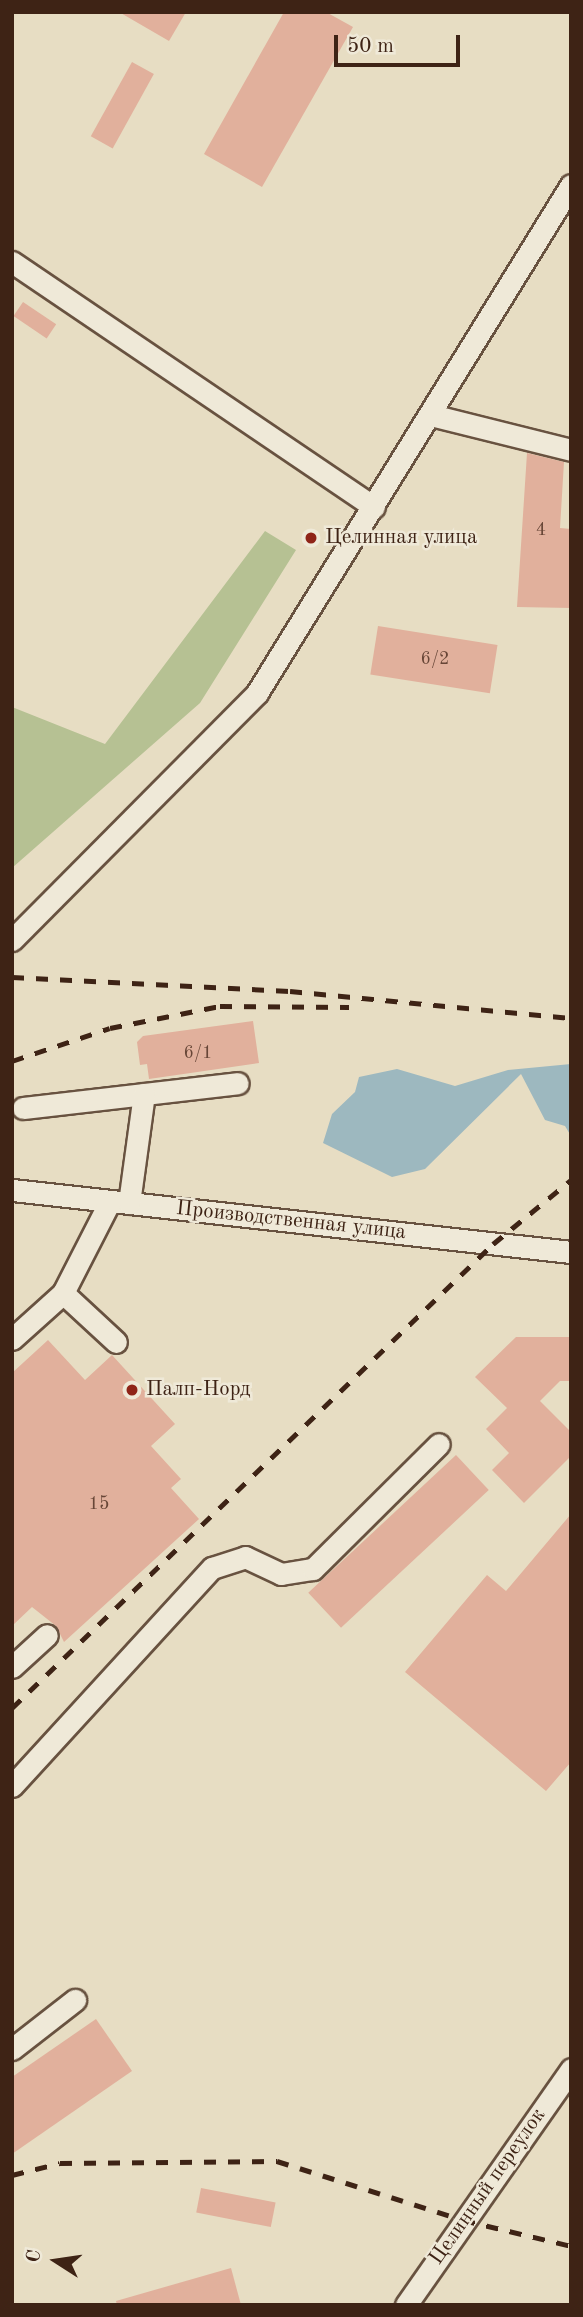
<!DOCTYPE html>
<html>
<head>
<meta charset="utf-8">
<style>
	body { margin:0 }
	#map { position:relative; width:583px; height:2317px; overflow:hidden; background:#e7ddc3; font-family:"Old Standard TT",serif }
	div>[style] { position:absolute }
	.green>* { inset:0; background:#b6c193 }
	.water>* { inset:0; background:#9db8bf }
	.building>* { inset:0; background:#e1b09c; transform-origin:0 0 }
	.roads { filter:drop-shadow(2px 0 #685240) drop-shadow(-2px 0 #685240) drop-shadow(0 2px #685240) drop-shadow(0 -2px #685240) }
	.minor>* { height:21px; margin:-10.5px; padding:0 10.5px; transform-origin:10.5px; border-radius:10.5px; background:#efe9d8 }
	.rail>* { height:5px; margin-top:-2.5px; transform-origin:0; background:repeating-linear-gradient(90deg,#3e2315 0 12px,transparent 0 24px) }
	.dots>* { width:19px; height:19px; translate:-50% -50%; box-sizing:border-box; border:4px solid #efe9d8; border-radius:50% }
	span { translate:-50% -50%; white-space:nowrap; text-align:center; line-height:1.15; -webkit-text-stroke:5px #efe9d8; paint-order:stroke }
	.number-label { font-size:18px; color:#674637 }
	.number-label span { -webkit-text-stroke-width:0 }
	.poi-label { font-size:21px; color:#3e2315 }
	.left { translate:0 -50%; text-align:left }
	.street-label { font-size:21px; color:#3e2315 }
	.frame { position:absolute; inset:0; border:14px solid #3e2315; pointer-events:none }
	.north { position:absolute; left:21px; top:2226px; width:70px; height:70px; -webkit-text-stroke:5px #efe9d8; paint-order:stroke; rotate:282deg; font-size:19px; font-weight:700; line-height:28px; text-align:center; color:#3e2315 }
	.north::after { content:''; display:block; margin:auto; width:24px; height:32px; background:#3e2315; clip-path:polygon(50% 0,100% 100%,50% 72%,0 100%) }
	.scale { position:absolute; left:334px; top:35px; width:126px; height:32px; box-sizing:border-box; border:4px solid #3e2315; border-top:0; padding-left:9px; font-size:21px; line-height:24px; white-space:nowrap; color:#3e2315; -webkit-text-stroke:5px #efe9d8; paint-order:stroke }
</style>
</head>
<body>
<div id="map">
	<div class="green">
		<i style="clip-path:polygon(265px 531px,296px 550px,200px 703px,12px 868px,12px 707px,105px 744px)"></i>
	</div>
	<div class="water">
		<i style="clip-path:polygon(571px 1064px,571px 1136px,565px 1126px,545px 1120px,521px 1074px,425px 1169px,392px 1177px,323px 1143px,332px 1114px,355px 1092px,359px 1077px,397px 1069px,455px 1086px,508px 1070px)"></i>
	</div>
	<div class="building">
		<i style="clip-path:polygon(119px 12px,186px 12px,169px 41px)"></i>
		<i style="clip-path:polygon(284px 12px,326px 12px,353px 27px,262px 187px,204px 154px)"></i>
		<i style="left:132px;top:62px;width:25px;height:85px;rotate:29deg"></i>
		<i style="left:23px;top:302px;width:40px;height:17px;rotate:34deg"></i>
		<i style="clip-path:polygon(527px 453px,564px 462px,560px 528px,571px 529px,571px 608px,517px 607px)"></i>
		<i style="left:378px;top:626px;width:121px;height:49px;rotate:9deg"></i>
		<i style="clip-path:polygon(253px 1021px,259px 1063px,149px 1079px,147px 1064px,140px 1065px,137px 1042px,143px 1036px)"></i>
		<i style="clip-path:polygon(516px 1337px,571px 1337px,571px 1381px,560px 1381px,540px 1401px,571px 1432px,571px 1456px,524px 1503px,492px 1470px,509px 1453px,486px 1429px,507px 1408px,475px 1377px)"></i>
		<i style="clip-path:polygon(48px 1340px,85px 1380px,112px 1355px,175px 1424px,151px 1446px,181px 1479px,171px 1488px,199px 1519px,64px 1642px,56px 1626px,32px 1607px,12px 1626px,12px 1373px)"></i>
		<i style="left:456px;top:1455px;width:48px;height:202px;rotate:47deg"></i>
		<i style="clip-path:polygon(571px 1514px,571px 1762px,546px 1791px,405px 1672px,487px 1575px,506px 1591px)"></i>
		<i style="clip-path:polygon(96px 2019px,132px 2071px,12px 2154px,12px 2077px)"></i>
		<i style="left:201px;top:2188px;width:76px;height:25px;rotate:11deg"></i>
		<i style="clip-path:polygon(231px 2268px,241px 2305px,117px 2305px,116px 2301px)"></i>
	</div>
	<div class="roads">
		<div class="minor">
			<i style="left:12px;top:262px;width:437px;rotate:34.1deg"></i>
			<i style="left:431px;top:415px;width:144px;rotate:14deg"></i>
			<i style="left:12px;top:940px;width:348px;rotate:-45.2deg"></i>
			<i style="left:257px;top:693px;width:597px;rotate:-58.28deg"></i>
			<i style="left:23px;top:1108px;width:216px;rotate:-6.6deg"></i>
			<i style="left:12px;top:1190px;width:562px;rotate:6.33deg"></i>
			<i style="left:129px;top:1203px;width:110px;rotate:-82.2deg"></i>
			<i style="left:63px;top:1293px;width:72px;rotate:42.8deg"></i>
			<i style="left:12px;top:1339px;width:69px;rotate:-42deg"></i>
			<i style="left:63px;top:1293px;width:103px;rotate:-62.9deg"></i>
			<i style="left:12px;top:1667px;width:47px;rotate:-42.4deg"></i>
			<i style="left:12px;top:1786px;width:296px;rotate:-47.5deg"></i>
			<i style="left:212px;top:1568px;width:35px;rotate:-18deg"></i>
			<i style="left:245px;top:1557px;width:40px;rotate:25deg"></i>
			<i style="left:281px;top:1574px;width:32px;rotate:-9deg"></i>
			<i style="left:313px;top:1569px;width:177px;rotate:-44.8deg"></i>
			<i style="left:12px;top:2049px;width:80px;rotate:-37.9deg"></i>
			<i style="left:406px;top:2305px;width:288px;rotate:-55deg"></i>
		</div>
	</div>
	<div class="rail">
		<i style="left:12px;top:977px;width:278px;rotate:2.9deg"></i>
		<i style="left:290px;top:991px;width:282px;rotate:5.5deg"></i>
		<i style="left:12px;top:1061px;width:103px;rotate:-18.6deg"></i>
		<i style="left:110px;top:1028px;width:112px;rotate:-11.3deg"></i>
		<i style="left:220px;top:1006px;width:129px;rotate:0.4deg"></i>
		<i style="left:12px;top:1708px;width:668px;rotate:-43.97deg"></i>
		<i style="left:493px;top:1244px;width:101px;rotate:-39.4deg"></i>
		<i style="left:12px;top:2175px;width:49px;rotate:-14deg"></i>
		<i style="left:60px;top:2163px;width:217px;rotate:-0.5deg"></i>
		<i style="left:277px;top:2161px;width:195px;rotate:17.6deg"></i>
		<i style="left:463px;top:2220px;width:111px;rotate:13.5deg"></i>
	</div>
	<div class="dots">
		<i style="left:311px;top:538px;background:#8f2418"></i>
		<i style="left:132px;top:1390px;background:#8f2418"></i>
	</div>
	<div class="number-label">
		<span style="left:541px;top:530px">4</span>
		<span style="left:435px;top:659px">6/2</span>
		<span style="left:198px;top:1053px">6/1</span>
		<span style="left:99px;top:1504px">15</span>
	</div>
	<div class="poi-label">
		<span class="left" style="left:325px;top:538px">Целинная улица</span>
		<span class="left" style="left:146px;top:1390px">Палп-Норд</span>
	</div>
	<div class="street-label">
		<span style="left:291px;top:1221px;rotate:6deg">Производственная улица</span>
		<span style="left:488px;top:2187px;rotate:-55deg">Целинный переулок</span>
	</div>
	<div class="frame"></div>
	<div class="north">С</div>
	<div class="scale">50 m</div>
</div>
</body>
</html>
